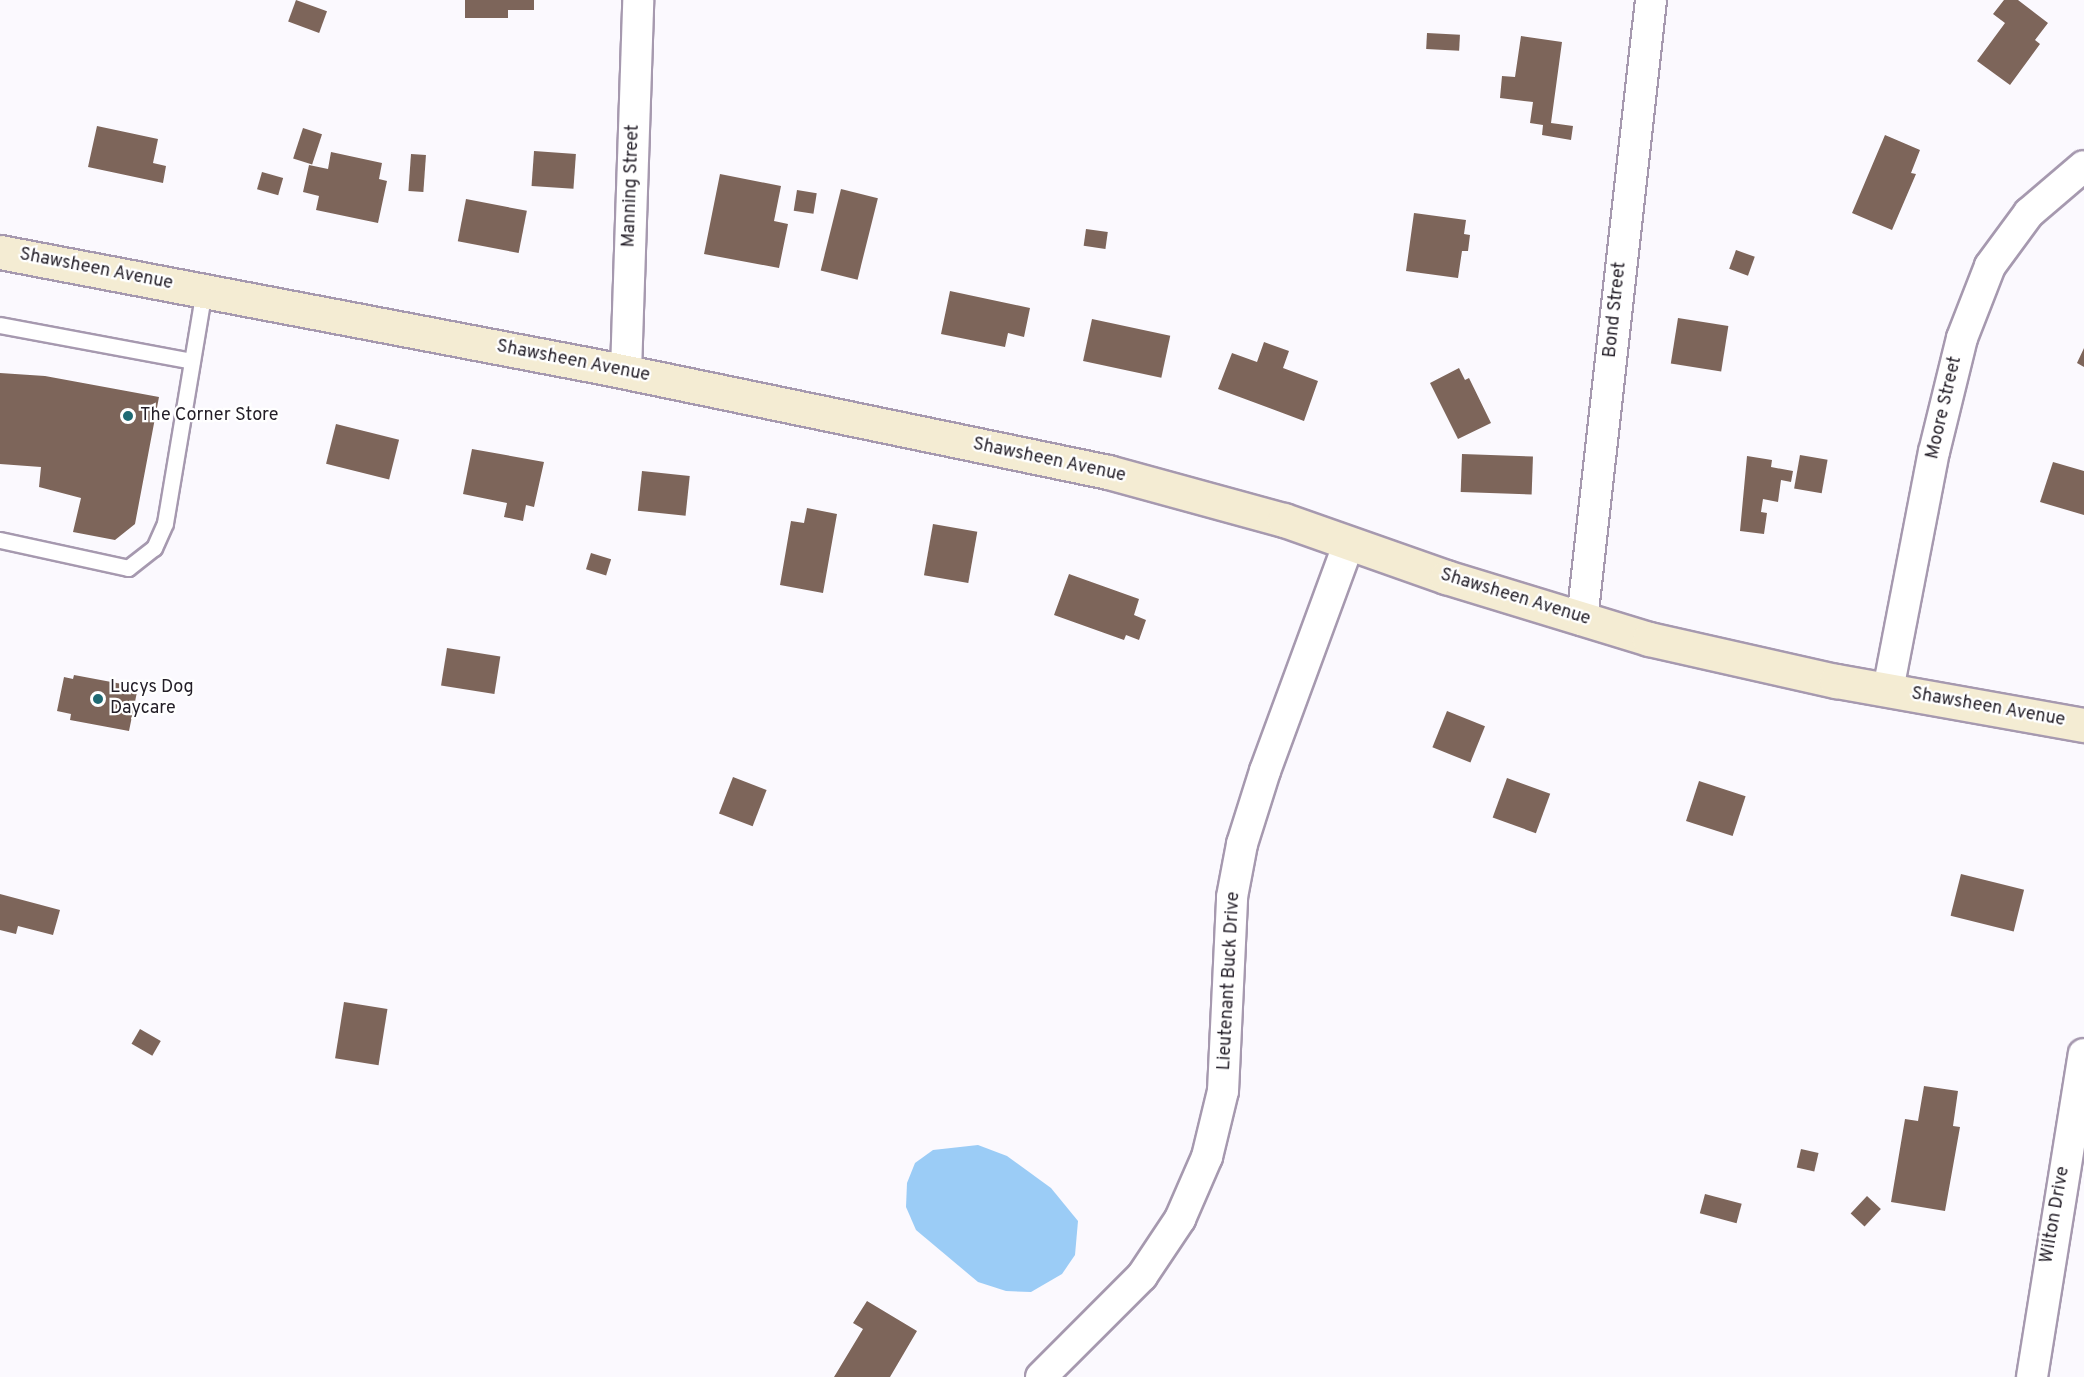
<!DOCTYPE html>
<html>
<head>
<meta charset="utf-8">
<style>
	body { margin:0 }
	#map { position:relative; width:2084px; height:1377px; overflow:hidden; background:#fbf9fe; font-family:Overpass,sans-serif }
	div>[style] { position:absolute }
	.water>* { inset:0; background:#9bccf6 }
	.building>* { inset:0; background:#7d655a; transform-origin:0 0 }
	.roads { filter:drop-shadow(2px 0 #a699af) drop-shadow(-2px 0 #a699af) drop-shadow(0 2px #a699af) drop-shadow(0 -2px #a699af) }
	.service>* { height:15px; margin:-7.5px; padding:0 7.5px; transform-origin:7.5px; border-radius:7.5px; background:#fff }
	.minor>* { height:30px; margin:-15px; padding:0 15px; transform-origin:15px; border-radius:15px; background:#fff }
	.secondary>* { height:33px; margin:-16.5px; padding:0 16.5px; transform-origin:16.5px; border-radius:16.5px; background:#f4ecd3 }
	.dots>* { width:16px; height:16px; translate:-50% -50%; box-sizing:border-box; border:3px solid #fff; border-radius:50% }
	span { translate:-50% -50%; white-space:nowrap; text-align:center; line-height:1.15; -webkit-text-stroke:4.5px #fff; paint-order:stroke }
	.street-label { font-size:18px; color:#231e27 }
	.poi-label { font-size:18px; color:#231e27 }
	.left { translate:0 -50%; text-align:left }
</style>
</head>
<body>
<div id="map">
	<div class="water">
		<i style="clip-path:polygon(978px 1145px,1007px 1156px,1051px 1188px,1078px 1221px,1075px 1255px,1062px 1274px,1031px 1292px,1006px 1291px,978px 1282px,916px 1230px,906px 1207px,907px 1183px,915px 1163px,933px 1150px)"></i>
	</div>
	<div class="building">
		<i style="left:296px;top:0;width:33px;height:23px;rotate:20deg"></i>
		<i style="clip-path:polygon(465px 0,534px 0,534px 10px,508px 10px,508px 18px,465px 18px)"></i>
		<i style="clip-path:polygon(2004px 0,2018px 0,2048px 23px,2035px 40px,2040px 44px,2010px 85px,1977px 61px,2005px 23px,1993px 14px)"></i>
		<i style="left:1427px;top:33px;width:33px;height:16px;rotate:3deg"></i>
		<i style="clip-path:polygon(1521px 36px,1562px 42px,1551px 123px,1573px 126px,1571px 140px,1542px 135px,1543px 125px,1530px 123px,1533px 102px,1500px 98px,1502px 76px,1515px 77px)"></i>
		<i style="clip-path:polygon(97px 126px,158px 139px,153px 163px,166px 166px,163px 183px,88px 167px)"></i>
		<i style="left:303px;top:128px;width:20px;height:32px;rotate:18deg"></i>
		<i style="clip-path:polygon(1885px 135px,1920px 150px,1911px 173px,1916px 174px,1892px 230px,1852px 213px)"></i>
		<i style="left:534px;top:151px;width:42px;height:35px;rotate:4deg"></i>
		<i style="clip-path:polygon(331px 152px,382px 163px,379px 179px,387px 181px,378px 223px,316px 210px,319px 196px,303px 192px,309px 165px,328px 169px)"></i>
		<i style="left:411px;top:154px;width:15px;height:37px;rotate:4deg"></i>
		<i style="left:262px;top:172px;width:22px;height:18px;rotate:16deg"></i>
		<i style="clip-path:polygon(720px 174px,781px 186px,774px 221px,788px 224px,779px 268px,704px 254px)"></i>
		<i style="left:841px;top:189px;width:38px;height:84px;rotate:14deg"></i>
		<i style="left:797px;top:190px;width:20px;height:21px;rotate:9deg"></i>
		<i style="left:466px;top:199px;width:62px;height:43px;rotate:11deg"></i>
		<i style="clip-path:polygon(1414px 213px,1466px 220px,1464px 234px,1470px 235px,1468px 251px,1462px 251px,1458px 278px,1406px 271px)"></i>
		<i style="left:1086px;top:229px;width:22px;height:17px;rotate:8deg"></i>
		<i style="left:1736px;top:250px;width:20px;height:20px;rotate:20deg"></i>
		<i style="clip-path:polygon(950px 291px,1030px 308px,1024px 337px,1008px 333px,1005px 347px,941px 334px)"></i>
		<i style="left:1678px;top:318px;width:51px;height:46px;rotate:9deg"></i>
		<i style="left:1092px;top:319px;width:80px;height:43px;rotate:12deg"></i>
		<i style="clip-path:polygon(1264px 342px,1289px 351px,1283px 368px,1318px 381px,1304px 421px,1218px 389px,1232px 353px,1257px 362px)"></i>
		<i style="clip-path:polygon(2084px 348px,2084px 367px,2077px 363px)"></i>
		<i style="clip-path:polygon(1459px 368px,1465px 380px,1469px 378px,1491px 423px,1458px 439px,1430px 383px)"></i>
		<i style="clip-path:polygon(0 373px,45px 376px,159px 397px,135px 524px,115px 540px,73px 532px,81px 498px,39px 487px,41px 467px,0 464px)"></i>
		<i style="left:336px;top:424px;width:65px;height:41px;rotate:14deg"></i>
		<i style="clip-path:polygon(472px 449px,544px 462px,534px 507px,526px 505px,523px 521px,504px 517px,507px 503px,463px 494px)"></i>
		<i style="left:1462px;top:454px;width:71px;height:38px;rotate:2deg"></i>
		<i style="left:1800px;top:455px;width:28px;height:34px;rotate:10deg"></i>
		<i style="clip-path:polygon(1747px 456px,1772px 460px,1771px 467px,1793px 471px,1791px 482px,1781px 480px,1778px 502px,1763px 499px,1761px 512px,1767px 513px,1764px 534px,1740px 531px)"></i>
		<i style="clip-path:polygon(2053px 462px,2084px 471px,2084px 515px,2040px 502px)"></i>
		<i style="left:642px;top:471px;width:48px;height:40px;rotate:6deg"></i>
		<i style="clip-path:polygon(807px 508px,837px 514px,823px 593px,780px 585px,791px 521px,804px 523px)"></i>
		<i style="left:933px;top:524px;width:45px;height:52px;rotate:10deg"></i>
		<i style="left:591px;top:553px;width:21px;height:17px;rotate:17deg"></i>
		<i style="clip-path:polygon(1069px 574px,1139px 599px,1134px 615px,1146px 620px,1139px 640px,1126px 635px,1124px 640px,1054px 615px)"></i>
		<i style="left:447px;top:648px;width:54px;height:38px;rotate:9deg"></i>
		<i style="clip-path:polygon(74px 675px,138px 687px,129px 731px,70px 720px,71px 714px,57px 711px,64px 677px,73px 679px)"></i>
		<i style="left:1447px;top:711px;width:41px;height:39px;rotate:22deg"></i>
		<i style="left:733px;top:777px;width:36px;height:39px;rotate:21deg"></i>
		<i style="left:1507px;top:778px;width:46px;height:42px;rotate:20deg"></i>
		<i style="left:1699px;top:781px;width:49px;height:42px;rotate:18deg"></i>
		<i style="left:1961px;top:874px;width:65px;height:43px;rotate:14deg"></i>
		<i style="clip-path:polygon(0 894px,60px 910px,53px 935px,18px 926px,16px 934px,0 930px)"></i>
		<i style="left:344px;top:1002px;width:44px;height:57px;rotate:9deg"></i>
		<i style="left:140px;top:1029px;width:24px;height:17px;rotate:30deg"></i>
		<i style="clip-path:polygon(1924px 1086px,1958px 1091px,1953px 1126px,1960px 1127px,1945px 1211px,1891px 1202px,1905px 1119px,1918px 1121px)"></i>
		<i style="left:1801px;top:1149px;width:18px;height:19px;rotate:13deg"></i>
		<i style="left:1705px;top:1194px;width:38px;height:20px;rotate:15deg"></i>
		<i style="left:1867px;top:1196px;width:19px;height:24px;rotate:43deg"></i>
		<i style="clip-path:polygon(867px 1301px,917px 1331px,890px 1377px,834px 1377px,863px 1329px,853px 1323px)"></i>
	</div>
	<div class="roads">
		<div class="service">
			<i style="left:0;top:325px;width:195px;rotate:10.6deg"></i>
			<i style="left:0;top:540px;width:131px;rotate:12.3deg"></i>
			<i style="left:128px;top:568px;width:33px;rotate:-38deg"></i>
			<i style="left:154px;top:548px;width:27px;rotate:-66deg"></i>
			<i style="left:165px;top:523px;width:236px;rotate:-80.5deg"></i>
		</div>
		<div class="minor">
			<i style="left:626px;top:371px;width:371px;rotate:-88.1deg"></i>
			<i style="left:1582px;top:620px;width:624px;rotate:-83.65deg"></i>
			<i style="left:1888px;top:690px;width:242px;rotate:-79.1deg"></i>
			<i style="left:1934px;top:452px;width:117px;rotate:-76.2deg"></i>
			<i style="left:1962px;top:338px;width:77px;rotate:-68.7deg"></i>
			<i style="left:1990px;top:266px;width:66px;rotate:-53.7deg"></i>
			<i style="left:2029px;top:213px;width:72px;rotate:-40.5deg"></i>
			<i style="left:1041px;top:1377px;width:143px;rotate:-45deg"></i>
			<i style="left:1142px;top:1276px;width:69px;rotate:-56.3deg"></i>
			<i style="left:1180px;top:1219px;width:68px;rotate:-66.5deg"></i>
			<i style="left:1207px;top:1157px;width:68px;rotate:-76.4deg"></i>
			<i style="left:1223px;top:1091px;width:194px;rotate:-87.3deg"></i>
			<i style="left:1232px;top:897px;width:54px;rotate:-79.3deg"></i>
			<i style="left:1242px;top:844px;width:77px;rotate:-72.5deg"></i>
			<i style="left:1265px;top:771px;width:243px;rotate:-69.8deg"></i>
			<i style="left:2032px;top:1377px;width:327px;rotate:-80.9deg"></i>
		</div>
		<div class="secondary">
			<i style="left:0;top:252px;width:623px;rotate:10.82deg"></i>
			<i style="left:612px;top:369px;width:507px;rotate:11.73deg"></i>
			<i style="left:1108px;top:472px;width:182px;rotate:15.3deg"></i>
			<i style="left:1284px;top:520px;width:172px;rotate:19.4deg"></i>
			<i style="left:1446px;top:577px;width:212px;rotate:17deg"></i>
			<i style="left:1649px;top:639px;width:192px;rotate:12.7deg"></i>
			<i style="left:1836px;top:681px;width:252px;rotate:10.1deg"></i>
		</div>
	</div>
	<div class="dots">
		<i style="left:128px;top:416px;background:#1f6a73"></i>
		<i style="left:98px;top:699px;background:#1f6a73"></i>
	</div>
	<div class="street-label">
		<span style="left:632px;top:186px;rotate:-88deg">Manning Street</span>
		<span style="left:96px;top:270px;rotate:11deg">Shawsheen Avenue</span>
		<span style="left:1616px;top:310px;rotate:-84deg">Bond Street</span>
		<span style="left:573px;top:362px;rotate:11deg">Shawsheen Avenue</span>
		<span style="left:1945px;top:408px;rotate:-77deg">Moore Street</span>
		<span style="left:1049px;top:461px;rotate:12deg">Shawsheen Avenue</span>
		<span style="left:1515px;top:598px;rotate:17deg">Shawsheen Avenue</span>
		<span style="left:1988px;top:708px;rotate:10deg">Shawsheen Avenue</span>
		<span style="left:1230px;top:981px;rotate:-87deg">Lieutenant Buck Drive</span>
		<span style="left:2056px;top:1215px;rotate:-80deg">Wilton Drive</span>
	</div>
	<div class="poi-label">
		<span class="left" style="left:140px;top:416px">The Corner Store</span>
		<span class="left" style="left:110px;top:699px">Lucys Dog<br>Daycare</span>
	</div>
</div>
</body>
</html>
